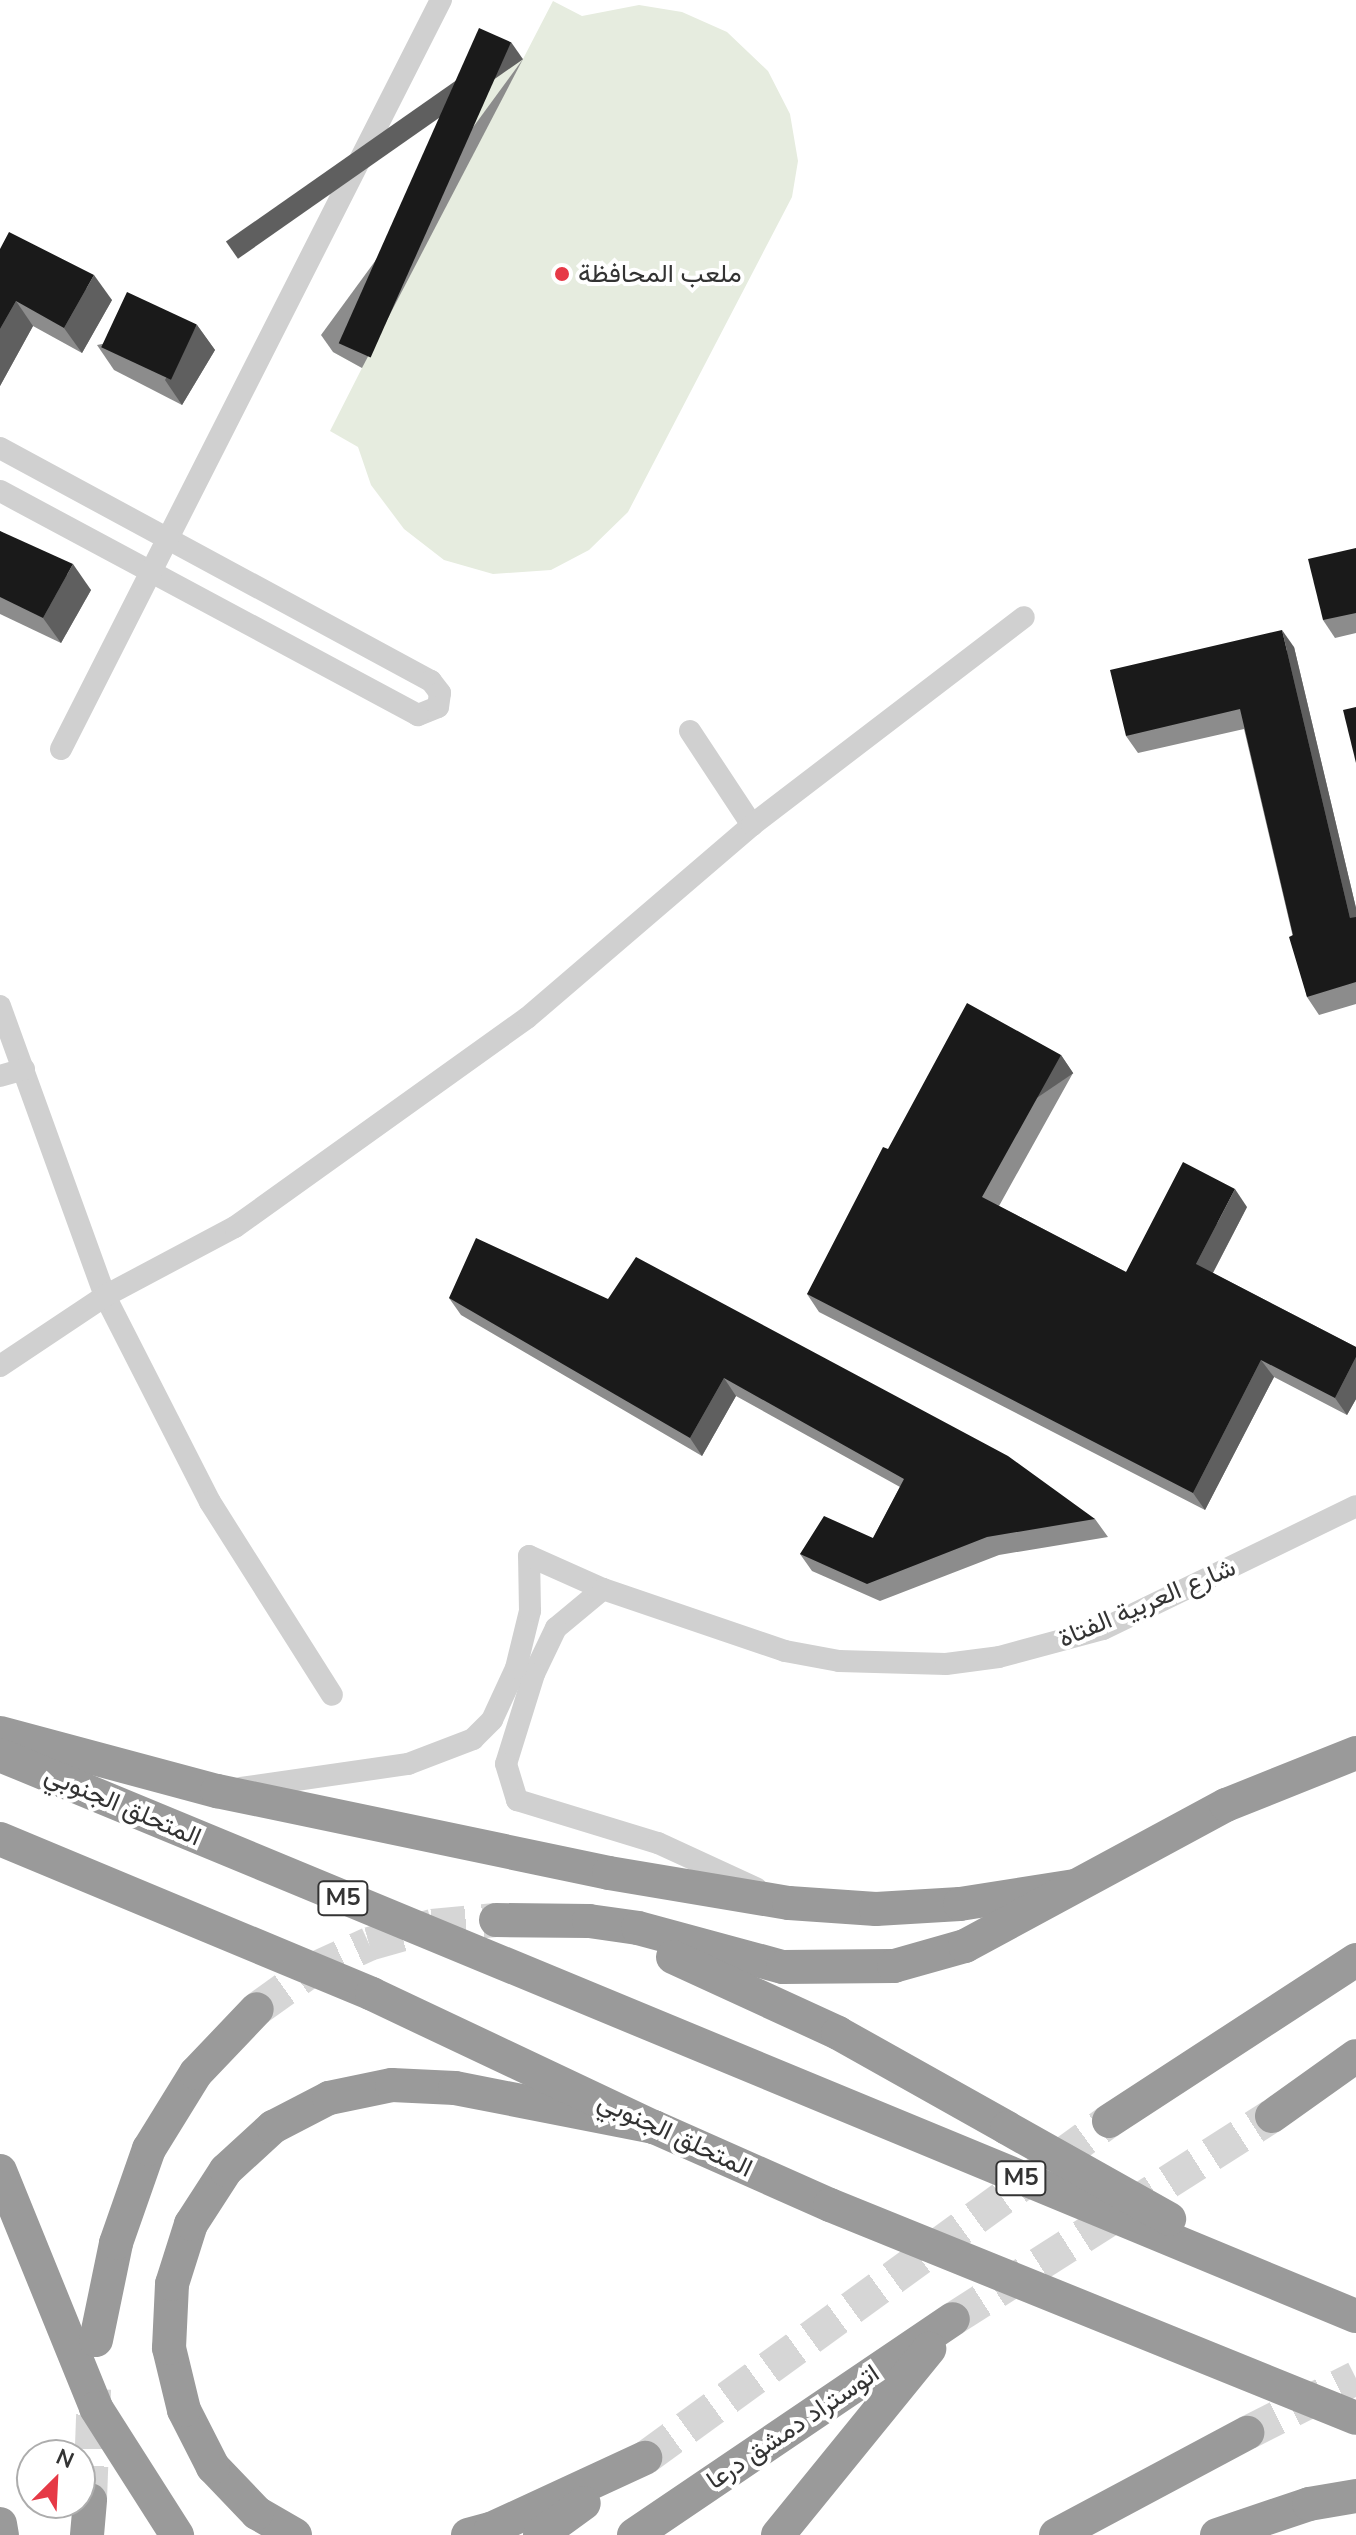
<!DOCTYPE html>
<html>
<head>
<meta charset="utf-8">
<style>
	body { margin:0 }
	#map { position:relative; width:1356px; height:2535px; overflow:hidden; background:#fff; font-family:"Nunito Sans",Vazirmatn,sans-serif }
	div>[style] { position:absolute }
	.green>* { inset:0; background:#e6ecdf }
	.highway-tunnel>* { height:34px; margin-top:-17px; transform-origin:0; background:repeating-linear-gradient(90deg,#d6d6d6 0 34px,transparent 0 51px) }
	.minor>* { height:22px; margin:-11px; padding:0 11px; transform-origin:11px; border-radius:11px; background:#d0d0d0 }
	.highway>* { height:34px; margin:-17px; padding:0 17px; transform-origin:17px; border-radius:17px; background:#9a9a9a }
	.highway-bridge>* { height:34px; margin:-17px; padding:0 17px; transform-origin:17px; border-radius:17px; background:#9a9a9a }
	.wall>* { inset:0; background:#8c8c8c }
	.shaded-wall>* { inset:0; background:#5f5f5f; transform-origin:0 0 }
	.building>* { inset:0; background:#1a1a1a; transform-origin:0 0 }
	.dots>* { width:22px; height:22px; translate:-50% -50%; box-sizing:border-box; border:4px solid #fff; border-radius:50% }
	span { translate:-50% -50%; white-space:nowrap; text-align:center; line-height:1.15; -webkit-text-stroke:8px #fff; paint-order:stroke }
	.shield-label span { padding:2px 6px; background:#fff; border:2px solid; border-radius:6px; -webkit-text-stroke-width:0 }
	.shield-label { font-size:24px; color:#333; font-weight:700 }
	.poi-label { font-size:26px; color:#333 }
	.left { translate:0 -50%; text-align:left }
	.street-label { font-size:26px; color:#333 }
	.north { position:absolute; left:16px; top:2439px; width:80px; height:80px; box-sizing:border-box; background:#fff; border:2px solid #adadad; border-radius:50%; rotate:24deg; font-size:22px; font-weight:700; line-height:32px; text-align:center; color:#333 }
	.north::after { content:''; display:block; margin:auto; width:28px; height:36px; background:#e63946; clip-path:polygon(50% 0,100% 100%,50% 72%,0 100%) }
</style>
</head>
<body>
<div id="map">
	<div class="green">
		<i style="clip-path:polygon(553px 1px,582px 16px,639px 5px,682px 12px,727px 32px,768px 71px,790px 114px,798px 161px,792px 197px,628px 512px,589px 550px,551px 570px,493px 574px,444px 560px,404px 529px,371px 485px,358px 447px,330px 431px,362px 368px,333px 352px,491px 46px,523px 59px)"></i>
	</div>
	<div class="highway-tunnel">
		<i style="left:257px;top:2009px;width:65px;rotate:-35.6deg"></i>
		<i style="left:310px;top:1971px;width:65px;rotate:-24.6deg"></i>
		<i style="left:369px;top:1944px;width:66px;rotate:-15.9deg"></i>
		<i style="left:432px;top:1926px;width:64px;rotate:-5.4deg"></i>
		<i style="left:953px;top:2319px;width:378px;rotate:-32.5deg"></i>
		<i style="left:1247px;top:2433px;width:122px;rotate:-26.8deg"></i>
		<i style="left:645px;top:2458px;width:573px;rotate:-35.99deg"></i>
		<i style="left:90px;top:2500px;width:111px;rotate:-87.9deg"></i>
	</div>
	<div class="minor">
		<i style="left:0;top:448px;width:490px;rotate:28.4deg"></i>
		<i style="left:431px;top:681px;width:15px;rotate:53deg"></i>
		<i style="left:440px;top:693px;width:14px;rotate:98deg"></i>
		<i style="left:438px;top:707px;width:22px;rotate:158deg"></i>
		<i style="left:418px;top:715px;width:474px;rotate:-151.8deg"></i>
		<i style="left:690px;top:731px;width:113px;rotate:56.6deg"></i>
		<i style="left:61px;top:749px;width:840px;rotate:-63.1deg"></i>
		<i style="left:0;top:1006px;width:308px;rotate:70.1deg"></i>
		<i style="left:105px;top:1296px;width:231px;rotate:63deg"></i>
		<i style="left:210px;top:1502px;width:228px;rotate:57.7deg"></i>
		<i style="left:0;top:1076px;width:25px;rotate:-16deg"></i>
		<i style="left:0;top:1366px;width:126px;rotate:-33.7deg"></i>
		<i style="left:105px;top:1296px;width:147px;rotate:-28deg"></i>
		<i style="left:235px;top:1227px;width:359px;rotate:-35.6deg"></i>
		<i style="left:527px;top:1018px;width:296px;rotate:-40.6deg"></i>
		<i style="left:752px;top:825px;width:342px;rotate:-37.4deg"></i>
		<i style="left:603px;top:1589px;width:61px;rotate:140.3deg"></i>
		<i style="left:556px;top:1628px;width:51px;rotate:115.6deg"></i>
		<i style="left:534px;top:1674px;width:94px;rotate:107.3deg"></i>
		<i style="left:506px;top:1764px;width:38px;rotate:73deg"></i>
		<i style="left:517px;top:1800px;width:147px;rotate:17deg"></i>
		<i style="left:658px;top:1843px;width:108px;rotate:24.7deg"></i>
		<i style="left:241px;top:1788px;width:169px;rotate:-8.2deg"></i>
		<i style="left:408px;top:1764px;width:70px;rotate:-21deg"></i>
		<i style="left:473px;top:1739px;width:27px;rotate:-45deg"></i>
		<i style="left:492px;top:1720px;width:57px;rotate:-65.2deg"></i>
		<i style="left:516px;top:1668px;width:59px;rotate:-76.2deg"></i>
		<i style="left:530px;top:1611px;width:55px;rotate:-91deg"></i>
		<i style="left:529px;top:1556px;width:81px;rotate:24deg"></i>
		<i style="left:603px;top:1589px;width:192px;rotate:18.8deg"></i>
		<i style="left:785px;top:1651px;width:55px;rotate:10.5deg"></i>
		<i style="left:839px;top:1661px;width:107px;rotate:1.6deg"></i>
		<i style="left:946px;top:1664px;width:53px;rotate:-7.5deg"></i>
		<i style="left:999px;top:1657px;width:108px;rotate:-15.1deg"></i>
		<i style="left:1103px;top:1629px;width:281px;rotate:-25.9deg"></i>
	</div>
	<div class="highway">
		<i style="left:0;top:1733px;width:225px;rotate:15deg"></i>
		<i style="left:217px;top:1791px;width:400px;rotate:11.8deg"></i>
		<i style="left:609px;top:1873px;width:182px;rotate:9.5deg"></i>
		<i style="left:789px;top:1903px;width:87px;rotate:3.9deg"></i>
		<i style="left:876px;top:1909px;width:84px;rotate:-3.4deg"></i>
		<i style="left:960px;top:1904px;width:116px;rotate:-8.9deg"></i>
		<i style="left:496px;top:1920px;width:93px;rotate:0.6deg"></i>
		<i style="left:589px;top:1921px;width:49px;rotate:8.1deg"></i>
		<i style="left:638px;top:1928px;width:150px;rotate:15.1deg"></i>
		<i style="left:783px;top:1967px;width:111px;rotate:-0.5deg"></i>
		<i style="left:894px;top:1966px;width:74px;rotate:-15.7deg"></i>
		<i style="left:965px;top:1946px;width:297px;rotate:-28.4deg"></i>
		<i style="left:1226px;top:1805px;width:140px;rotate:-21.8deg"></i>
		<i style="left:673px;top:1957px;width:182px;rotate:24.7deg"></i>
		<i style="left:838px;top:2033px;width:194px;rotate:29.3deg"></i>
		<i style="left:1272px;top:2116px;width:103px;rotate:-35.5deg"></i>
		<i style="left:1109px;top:2121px;width:295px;rotate:-33.1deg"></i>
		<i style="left:0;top:2171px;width:256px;rotate:67.9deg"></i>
		<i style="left:96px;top:2408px;width:151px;rotate:57.5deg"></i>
		<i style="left:96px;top:2340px;width:99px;rotate:-78.3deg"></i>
		<i style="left:116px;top:2243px;width:100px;rotate:-70.7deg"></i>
		<i style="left:149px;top:2149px;width:89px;rotate:-58.3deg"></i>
		<i style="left:196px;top:2073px;width:88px;rotate:-46.4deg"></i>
		<i style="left:0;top:2524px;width:11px;rotate:80deg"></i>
		<i style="left:87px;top:2535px;width:35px;rotate:-85deg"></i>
		<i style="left:295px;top:2535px;width:44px;rotate:-149.9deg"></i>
		<i style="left:257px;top:2513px;width:64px;rotate:-133.7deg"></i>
		<i style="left:213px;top:2467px;width:64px;rotate:-117deg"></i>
		<i style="left:184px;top:2410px;width:64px;rotate:-103.6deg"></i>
		<i style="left:169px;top:2348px;width:64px;rotate:-87.3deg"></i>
		<i style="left:172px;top:2284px;width:63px;rotate:-72.4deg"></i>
		<i style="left:191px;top:2224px;width:64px;rotate:-57.1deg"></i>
		<i style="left:226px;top:2170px;width:64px;rotate:-42.5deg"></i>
		<i style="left:273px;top:2127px;width:63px;rotate:-27.4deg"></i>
		<i style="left:329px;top:2098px;width:64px;rotate:-11.7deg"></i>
		<i style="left:392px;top:2085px;width:63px;rotate:2.7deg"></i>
		<i style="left:455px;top:2088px;width:203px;rotate:11.1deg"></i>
		<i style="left:654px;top:2127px;width:193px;rotate:23.9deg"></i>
		<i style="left:468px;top:2535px;width:24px;rotate:-15deg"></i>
		<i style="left:491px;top:2529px;width:170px;rotate:-24.8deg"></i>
		<i style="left:540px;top:2535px;width:54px;rotate:-36deg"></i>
		<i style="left:634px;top:2535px;width:385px;rotate:-34.1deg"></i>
		<i style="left:778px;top:2535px;width:240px;rotate:-50.9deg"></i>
		<i style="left:1056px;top:2535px;width:217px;rotate:-28.1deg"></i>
		<i style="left:1217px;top:2535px;width:97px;rotate:-18.6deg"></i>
		<i style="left:1309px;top:2504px;width:48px;rotate:-9.7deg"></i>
	</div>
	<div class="highway-bridge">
		<i style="left:0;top:1755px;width:1467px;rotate:22.48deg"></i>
		<i style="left:0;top:1839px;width:403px;rotate:22.6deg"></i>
		<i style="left:372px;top:1994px;width:312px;rotate:25.3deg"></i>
		<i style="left:1007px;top:2128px;width:186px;rotate:29.3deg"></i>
		<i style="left:830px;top:2205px;width:567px;rotate:22.05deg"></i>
	</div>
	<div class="wall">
		<i style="clip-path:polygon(523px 59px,362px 368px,333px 352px,321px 335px)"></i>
		<i style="clip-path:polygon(0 249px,112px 300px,82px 353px,33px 326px,0 386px)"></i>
		<i style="clip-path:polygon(197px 325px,215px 350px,182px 405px,114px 370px,97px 345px)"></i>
		<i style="clip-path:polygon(0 531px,91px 590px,61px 643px,0 614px)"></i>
		<i style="clip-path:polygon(1356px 548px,1356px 633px,1335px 638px,1323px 620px)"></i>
		<i style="clip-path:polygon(1294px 647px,1356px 908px,1356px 1004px,1319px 1015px,1307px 997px,1244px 729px,1138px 753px,1126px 736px)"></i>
		<i style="clip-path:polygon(1061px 1055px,1073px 1073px,999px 1206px,1126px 1272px,1247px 1207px,1213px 1273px,1356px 1347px,1356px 1399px,1347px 1415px,1274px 1377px,1205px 1510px,819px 1312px,807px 1294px)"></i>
		<i style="clip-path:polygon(449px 1298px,608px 1299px,1095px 1519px,1108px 1537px,999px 1555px,880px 1601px,812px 1571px,800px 1554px,873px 1538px,900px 1487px,736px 1396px,702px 1456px,461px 1315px)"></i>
	</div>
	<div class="shaded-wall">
		<i style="left:511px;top:42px;width:21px;height:348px;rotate:55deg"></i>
		<i style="clip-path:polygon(94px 275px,112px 300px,82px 353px,64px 328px)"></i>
		<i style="clip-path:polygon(16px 301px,33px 326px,0 386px,0 329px)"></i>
		<i style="clip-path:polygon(197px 325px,215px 350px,182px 405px,165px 380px)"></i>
		<i style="clip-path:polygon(73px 564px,91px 590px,61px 643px,43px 618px)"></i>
		<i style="clip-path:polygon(1282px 630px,1294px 647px,1356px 908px,1356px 926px,1350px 918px)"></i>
		<i style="left:1061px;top:1055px;width:22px;height:162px;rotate:56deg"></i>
		<i style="clip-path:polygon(1235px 1189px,1247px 1207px,1208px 1282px,1196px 1264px)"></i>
		<i style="clip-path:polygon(1356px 1357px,1356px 1399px,1347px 1415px,1335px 1398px)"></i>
		<i style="clip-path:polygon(1261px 1360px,1274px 1377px,1205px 1510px,1193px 1493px)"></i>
		<i style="clip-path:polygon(724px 1378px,736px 1396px,702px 1456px,690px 1438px)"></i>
	</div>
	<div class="building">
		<i style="left:479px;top:28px;width:35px;height:345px;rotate:24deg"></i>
		<i style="clip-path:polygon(9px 232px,94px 275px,64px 328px,16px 301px,0 329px,0 249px)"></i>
		<i style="left:127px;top:292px;width:77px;height:61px;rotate:25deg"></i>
		<i style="clip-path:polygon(0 531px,73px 564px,43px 618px,0 597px)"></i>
		<i style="clip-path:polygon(1356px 548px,1356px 613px,1323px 620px,1308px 559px)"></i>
		<i style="clip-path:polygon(1282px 630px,1350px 918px,1356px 917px,1356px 982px,1307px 997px,1289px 937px,1293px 935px,1240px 709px,1126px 736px,1110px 670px)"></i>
		<i style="clip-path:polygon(1356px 707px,1356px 763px,1343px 710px)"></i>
		<i style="clip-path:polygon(967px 1003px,1061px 1055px,982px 1197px,1126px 1272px,1183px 1162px,1235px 1189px,1196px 1264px,1356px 1347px,1356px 1357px,1335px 1398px,1261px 1360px,1193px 1493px,807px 1294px,883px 1147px,888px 1149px)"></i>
		<i style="clip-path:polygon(476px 1238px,608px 1299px,636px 1257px,1008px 1456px,1095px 1519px,987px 1537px,867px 1584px,800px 1554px,824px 1516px,873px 1538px,904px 1479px,724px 1378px,690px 1438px,449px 1298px)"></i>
	</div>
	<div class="dots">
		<i style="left:562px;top:274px;background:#e63946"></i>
	</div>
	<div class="shield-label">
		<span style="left:343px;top:1898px">M5</span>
		<span style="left:1021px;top:2178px">M5</span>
	</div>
	<div class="poi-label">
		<span class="left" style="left:578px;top:274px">ملعب المحافظة</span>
	</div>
	<div class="street-label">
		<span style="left:1147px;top:1603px;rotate:-23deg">شارع العربية الفتاة</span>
		<span style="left:123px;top:1806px;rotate:23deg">المتحلق الجنوبي</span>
		<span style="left:675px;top:2135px;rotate:25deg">المتحلق الجنوبي</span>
		<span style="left:793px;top:2427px;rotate:-34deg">اتوستراد دمشق درعا</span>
	</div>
	<div class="north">N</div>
</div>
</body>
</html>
